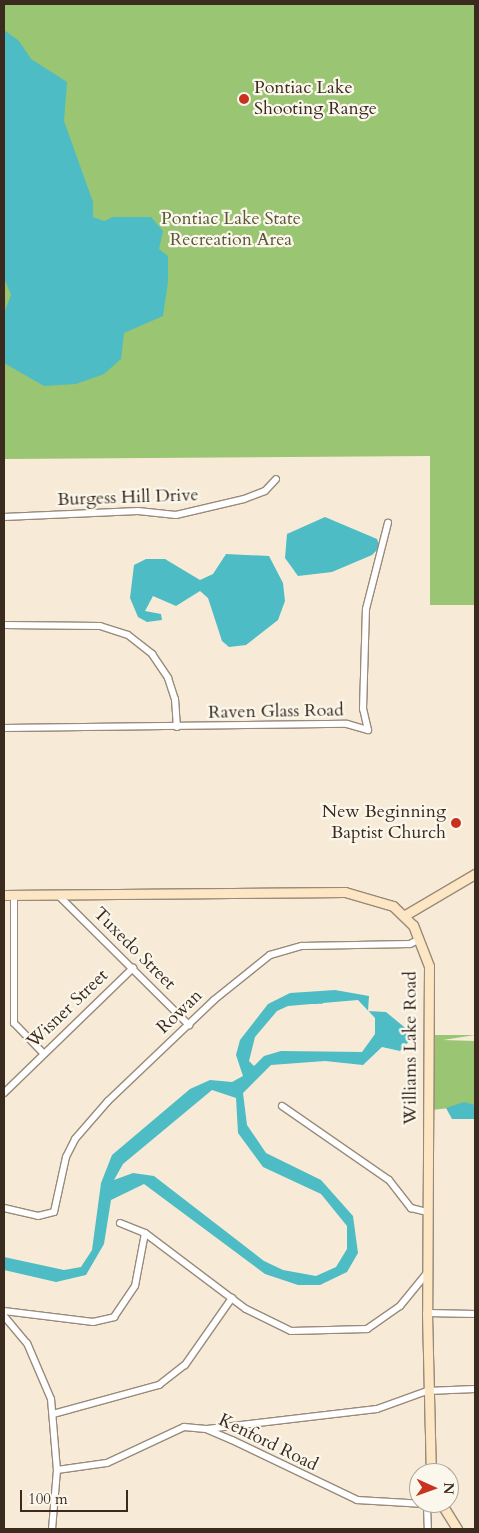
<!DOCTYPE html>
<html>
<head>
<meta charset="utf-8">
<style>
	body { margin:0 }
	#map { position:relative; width:479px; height:1533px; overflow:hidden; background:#f7ebd7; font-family:Cardo,serif }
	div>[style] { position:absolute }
	.green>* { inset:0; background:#9ac572 }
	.water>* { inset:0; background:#4ebcc4 }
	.roads { filter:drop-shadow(1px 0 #998a7a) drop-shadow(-1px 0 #998a7a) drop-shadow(0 1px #998a7a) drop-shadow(0 -1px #998a7a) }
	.street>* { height:6px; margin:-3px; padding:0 3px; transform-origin:3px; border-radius:3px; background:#fff }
	.secondary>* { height:9px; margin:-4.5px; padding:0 4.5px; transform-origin:4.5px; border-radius:4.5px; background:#fce6c4 }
	.dots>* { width:14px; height:14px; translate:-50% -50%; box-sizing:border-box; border:2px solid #fbf7ec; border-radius:50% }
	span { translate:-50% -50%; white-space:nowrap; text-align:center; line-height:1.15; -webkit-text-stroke:4.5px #fbf7ec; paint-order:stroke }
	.poi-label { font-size:18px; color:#3b2a1e }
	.left { translate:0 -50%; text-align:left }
	.right { translate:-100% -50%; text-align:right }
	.park-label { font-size:18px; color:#585837 }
	.street-label { font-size:18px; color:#3b2a1e }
	.frame { position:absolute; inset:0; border:5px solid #3b2a1e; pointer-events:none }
	.north { position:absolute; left:409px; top:1463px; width:50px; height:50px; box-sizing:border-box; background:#fbf7ec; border:1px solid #aea59a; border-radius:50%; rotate:92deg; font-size:14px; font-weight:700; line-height:20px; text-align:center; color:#3b2a1e }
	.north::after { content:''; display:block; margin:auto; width:18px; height:22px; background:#c8321e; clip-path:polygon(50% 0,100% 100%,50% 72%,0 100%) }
	.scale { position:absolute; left:20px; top:1490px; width:108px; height:22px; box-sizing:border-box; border:2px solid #3b2a1e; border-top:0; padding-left:6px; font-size:15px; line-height:18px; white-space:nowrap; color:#3b2a1e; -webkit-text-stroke:4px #fbf7ec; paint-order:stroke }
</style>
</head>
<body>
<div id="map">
	<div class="green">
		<i style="clip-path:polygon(4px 4px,475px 4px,475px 605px,430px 605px,430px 456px,4px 459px)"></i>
		<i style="clip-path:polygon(435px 1035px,475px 1035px,443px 1040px,475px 1041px,475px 1105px,432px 1110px)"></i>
	</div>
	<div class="water">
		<i style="clip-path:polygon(4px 30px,19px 41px,31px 59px,67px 82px,64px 121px,93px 202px,93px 217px,104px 221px,113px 217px,151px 217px,163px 231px,159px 249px,168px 256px,168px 282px,163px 316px,124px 333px,121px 359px,104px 374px,76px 384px,44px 386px,4px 363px,4px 313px,11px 295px,4px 278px)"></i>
		<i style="clip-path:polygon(325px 517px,377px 539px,380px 547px,372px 555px,332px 572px,298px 576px,285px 558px,287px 534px)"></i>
		<i style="clip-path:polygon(226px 554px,269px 556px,283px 583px,285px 601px,278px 620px,246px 645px,229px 647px,222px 641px,208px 598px,200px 591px,176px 606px,153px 596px,145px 611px,161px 614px,162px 620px,147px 622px,138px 617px,130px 598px,134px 565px,146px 559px,165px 559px,200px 580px,213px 574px)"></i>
		<i style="clip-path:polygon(evenodd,335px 990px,369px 996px,368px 1011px,386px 1012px,409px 1031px,411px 1039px,400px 1051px,382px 1047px,363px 1065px,325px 1061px,271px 1065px,243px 1093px,247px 1125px,266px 1153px,321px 1180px,353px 1216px,358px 1253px,347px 1272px,320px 1285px,298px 1285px,265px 1274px,144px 1184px,111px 1200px,104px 1244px,86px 1275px,56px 1282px,4px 1270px,4px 1257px,64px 1270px,81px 1267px,92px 1250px,101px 1183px,112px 1155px,190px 1089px,210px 1080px,232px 1082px,243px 1076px,236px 1055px,240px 1040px,268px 1004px,290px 993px,335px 990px,358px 1000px,375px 1018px,375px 1034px,362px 1052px,281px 1051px,264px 1056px,254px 1066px,249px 1061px,255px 1037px,277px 1011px,288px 1006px,358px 1000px,335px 990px,212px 1090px,236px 1098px,238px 1133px,263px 1167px,321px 1194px,347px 1226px,347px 1249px,336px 1267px,316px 1276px,283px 1270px,264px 1261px,154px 1176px,133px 1173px,114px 1180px,123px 1164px,212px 1090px)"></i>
		<i style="clip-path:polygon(464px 1102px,475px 1105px,475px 1119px,452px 1119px,446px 1108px)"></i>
	</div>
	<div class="roads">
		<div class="street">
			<i style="left:4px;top:517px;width:134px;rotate:-2.6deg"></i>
			<i style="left:138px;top:511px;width:38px;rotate:6deg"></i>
			<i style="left:176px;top:515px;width:70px;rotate:-13.2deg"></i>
			<i style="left:244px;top:499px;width:22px;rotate:-21deg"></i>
			<i style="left:265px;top:491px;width:16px;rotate:-47deg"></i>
			<i style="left:4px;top:625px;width:96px;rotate:0.6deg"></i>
			<i style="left:100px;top:626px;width:29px;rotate:18deg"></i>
			<i style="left:128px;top:635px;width:31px;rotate:38deg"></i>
			<i style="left:152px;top:654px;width:29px;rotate:56deg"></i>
			<i style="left:168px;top:678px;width:22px;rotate:72deg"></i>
			<i style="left:175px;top:699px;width:28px;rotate:86deg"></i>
			<i style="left:4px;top:728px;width:343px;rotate:-0.7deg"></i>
			<i style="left:347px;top:724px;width:22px;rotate:16deg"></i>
			<i style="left:368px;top:730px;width:22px;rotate:-103deg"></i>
			<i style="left:363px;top:709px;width:100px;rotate:-88.3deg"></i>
			<i style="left:366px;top:609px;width:89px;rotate:-75.7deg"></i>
			<i style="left:14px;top:895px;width:128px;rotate:90deg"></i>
			<i style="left:14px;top:1023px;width:43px;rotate:45.9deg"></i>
			<i style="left:58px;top:895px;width:185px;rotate:44.8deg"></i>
			<i style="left:4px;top:1093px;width:180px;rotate:-44.1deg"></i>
			<i style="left:282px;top:1106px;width:130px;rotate:34.7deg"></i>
			<i style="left:389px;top:1180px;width:36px;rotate:52deg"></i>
			<i style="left:411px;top:1208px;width:16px;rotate:14deg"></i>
			<i style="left:4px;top:1208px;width:35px;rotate:13deg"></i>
			<i style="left:38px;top:1216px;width:16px;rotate:-14deg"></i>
			<i style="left:54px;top:1212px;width:56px;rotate:-77.7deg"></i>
			<i style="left:66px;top:1157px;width:20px;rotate:-63deg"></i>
			<i style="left:75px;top:1139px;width:50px;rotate:-49deg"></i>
			<i style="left:108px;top:1101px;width:146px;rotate:-43.6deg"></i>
			<i style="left:214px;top:1000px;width:72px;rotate:-38.8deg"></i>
			<i style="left:270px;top:955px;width:33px;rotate:-16deg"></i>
			<i style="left:302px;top:946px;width:108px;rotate:-1.1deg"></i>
			<i style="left:410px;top:944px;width:11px;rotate:-27deg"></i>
			<i style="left:120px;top:1223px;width:27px;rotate:22deg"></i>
			<i style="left:145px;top:1233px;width:126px;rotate:37deg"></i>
			<i style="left:246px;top:1309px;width:50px;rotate:26.1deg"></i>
			<i style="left:291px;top:1331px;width:76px;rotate:-1.5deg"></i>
			<i style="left:367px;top:1329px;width:40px;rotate:-34.9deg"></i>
			<i style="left:400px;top:1306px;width:43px;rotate:-50.7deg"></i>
			<i style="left:4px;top:1311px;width:90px;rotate:7deg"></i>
			<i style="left:93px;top:1322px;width:22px;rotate:-13deg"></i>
			<i style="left:114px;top:1317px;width:37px;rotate:-56deg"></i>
			<i style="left:135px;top:1286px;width:54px;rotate:-79.3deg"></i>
			<i style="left:427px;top:1313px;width:48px;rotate:1.2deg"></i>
			<i style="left:4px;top:1316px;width:35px;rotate:50deg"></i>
			<i style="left:27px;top:1343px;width:61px;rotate:66.8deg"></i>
			<i style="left:51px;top:1399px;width:71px;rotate:85.2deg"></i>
			<i style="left:57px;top:1470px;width:59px;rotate:94.8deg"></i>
			<i style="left:53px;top:1414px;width:110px;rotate:-15.3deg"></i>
			<i style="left:159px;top:1385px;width:33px;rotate:-38deg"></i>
			<i style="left:185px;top:1365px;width:82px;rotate:-55deg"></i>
			<i style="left:207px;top:1429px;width:171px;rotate:-6.7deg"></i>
			<i style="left:377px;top:1409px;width:53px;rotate:-19.8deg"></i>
			<i style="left:427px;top:1391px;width:48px;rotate:-2.4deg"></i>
			<i style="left:57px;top:1470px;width:50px;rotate:-8deg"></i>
			<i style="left:107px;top:1463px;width:85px;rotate:-25.1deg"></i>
			<i style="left:184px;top:1427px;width:22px;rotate:5deg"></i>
			<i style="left:206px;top:1429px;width:28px;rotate:23deg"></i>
			<i style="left:232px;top:1440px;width:139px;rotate:25.6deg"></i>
			<i style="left:357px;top:1500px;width:85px;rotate:3.4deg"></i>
			<i style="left:427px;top:1505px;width:24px;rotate:88deg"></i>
		</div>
		<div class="secondary">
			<i style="left:4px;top:895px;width:341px;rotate:-0.5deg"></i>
			<i style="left:345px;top:892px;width:50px;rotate:16.3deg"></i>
			<i style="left:393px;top:906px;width:28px;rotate:44deg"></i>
			<i style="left:413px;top:925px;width:44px;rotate:68.7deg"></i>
			<i style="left:429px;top:966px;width:347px;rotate:90.3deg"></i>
			<i style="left:427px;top:1313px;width:160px;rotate:88.6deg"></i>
			<i style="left:405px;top:915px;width:81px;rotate:-30.4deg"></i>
			<i style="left:441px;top:1503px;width:31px;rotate:58deg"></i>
		</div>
	</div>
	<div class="dots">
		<i style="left:244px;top:99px;background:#c8321e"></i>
		<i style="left:456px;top:823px;background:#c8321e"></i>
	</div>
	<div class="poi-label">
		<span class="left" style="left:254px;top:99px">Pontiac Lake<br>Shooting Range</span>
		<span class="right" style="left:446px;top:823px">New Beginning<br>Baptist Church</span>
	</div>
	<div class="park-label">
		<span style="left:231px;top:230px">Pontiac Lake State<br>Recreation Area</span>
	</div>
	<div class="street-label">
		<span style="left:128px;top:498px;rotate:-2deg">Burgess Hill Drive</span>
		<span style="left:276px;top:712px;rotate:-1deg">Raven Glass Road</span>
		<span style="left:134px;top:949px;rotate:45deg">Tuxedo Street</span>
		<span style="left:68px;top:1009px;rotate:-44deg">Wisner Street</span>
		<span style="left:180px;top:1012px;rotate:-44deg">Rowan</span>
		<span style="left:411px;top:1048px;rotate:-90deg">Williams Lake Road</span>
		<span style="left:268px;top:1443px;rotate:26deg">Kenford Road</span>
	</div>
	<div class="frame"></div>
	<div class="north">N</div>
	<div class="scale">100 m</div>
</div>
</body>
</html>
